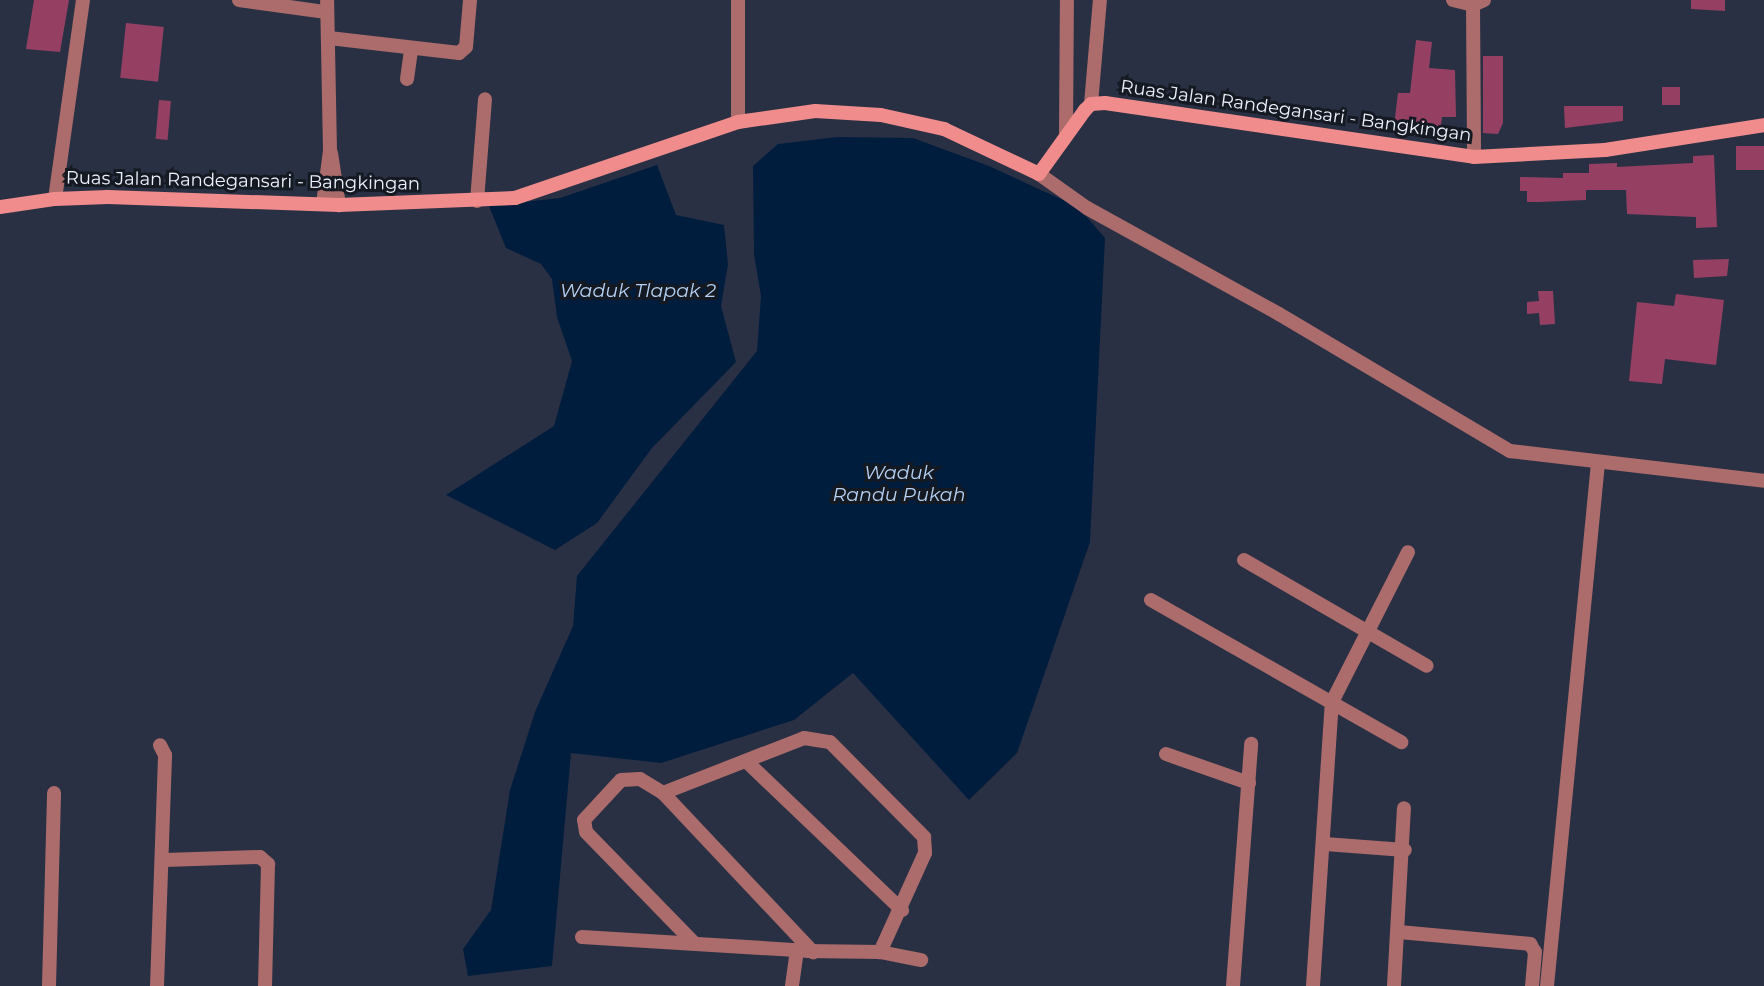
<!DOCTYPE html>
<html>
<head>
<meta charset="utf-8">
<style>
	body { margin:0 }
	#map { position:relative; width:1764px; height:986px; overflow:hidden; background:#293044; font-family:Montserrat,sans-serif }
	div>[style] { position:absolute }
	.water>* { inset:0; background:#011d3e }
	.building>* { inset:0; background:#954063; transform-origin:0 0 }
	.minor>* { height:14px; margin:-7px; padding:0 7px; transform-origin:7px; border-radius:7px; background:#ab6c6b }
	.secondary>* { height:14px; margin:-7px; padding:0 7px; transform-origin:7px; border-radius:7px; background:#f08c8b }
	span { translate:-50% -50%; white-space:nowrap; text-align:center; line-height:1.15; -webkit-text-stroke:6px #151921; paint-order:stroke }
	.street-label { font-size:18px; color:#ebf1fd }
	.water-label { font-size:19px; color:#b4d1f5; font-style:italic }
</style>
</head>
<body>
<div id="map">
	<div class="water">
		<i style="clip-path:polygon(837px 137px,913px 138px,989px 166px,1078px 207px,1105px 238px,1090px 542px,1017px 753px,969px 800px,853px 673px,794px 720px,661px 763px,571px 753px,552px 966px,468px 976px,463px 949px,491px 910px,510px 790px,535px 712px,573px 626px,577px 576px,757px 351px,761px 296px,754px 254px,753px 166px,778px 144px)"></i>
		<i style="clip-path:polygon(657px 165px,676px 215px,724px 225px,728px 264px,721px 306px,736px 362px,652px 448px,597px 523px,555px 550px,446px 495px,554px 426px,572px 361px,557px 317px,552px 279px,541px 264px,506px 248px,489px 206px,560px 198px)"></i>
	</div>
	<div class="building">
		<i style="clip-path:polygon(34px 0,69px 0,60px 52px,26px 49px)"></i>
		<i style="clip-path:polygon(1691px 0,1725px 0,1725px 11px,1691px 9px)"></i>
		<i style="left:126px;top:23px;width:38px;height:55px;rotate:6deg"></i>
		<i style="clip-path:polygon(1416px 40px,1432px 42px,1429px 68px,1455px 70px,1456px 117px,1442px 117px,1441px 126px,1423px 126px,1422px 136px,1393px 134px,1398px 93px,1410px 93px)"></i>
		<i style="clip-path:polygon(1483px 56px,1503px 56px,1503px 123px,1498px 134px,1483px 133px)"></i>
		<i style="left:1662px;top:87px;width:18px;height:18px"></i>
		<i style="left:159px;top:100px;width:12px;height:39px;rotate:5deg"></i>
		<i style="clip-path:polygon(1564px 106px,1623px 106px,1623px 121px,1565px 128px)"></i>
		<i style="left:1736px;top:146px;width:28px;height:24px"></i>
		<i style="clip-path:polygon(1714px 155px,1717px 227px,1696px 228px,1696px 217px,1627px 214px,1626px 190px,1586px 190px,1586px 200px,1539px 202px,1527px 202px,1527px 191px,1520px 191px,1520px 177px,1563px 178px,1563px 173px,1589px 173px,1589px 164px,1617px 163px,1617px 167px,1693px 163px,1693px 156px)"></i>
		<i style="clip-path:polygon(1729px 259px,1727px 276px,1694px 278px,1693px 260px)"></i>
		<i style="clip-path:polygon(1538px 291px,1553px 291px,1555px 324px,1540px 325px,1539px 313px,1527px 314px,1527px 302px,1539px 301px)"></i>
		<i style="clip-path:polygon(1676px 294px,1724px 300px,1716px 365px,1665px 359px,1662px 384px,1629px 381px,1637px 302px,1674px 306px)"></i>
	</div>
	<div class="minor">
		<i style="left:239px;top:0;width:88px;rotate:7.9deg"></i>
		<i style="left:738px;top:0;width:122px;rotate:90deg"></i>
		<i style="left:1453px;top:0;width:21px;rotate:14deg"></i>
		<i style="left:1473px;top:5px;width:12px;rotate:-24deg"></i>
		<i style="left:1473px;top:5px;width:152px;rotate:89.6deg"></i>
		<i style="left:329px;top:38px;width:131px;rotate:6.6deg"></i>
		<i style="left:459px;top:53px;width:9px;rotate:-41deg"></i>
		<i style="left:466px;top:47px;width:47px;rotate:-85.1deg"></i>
		<i style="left:407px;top:79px;width:30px;rotate:-82deg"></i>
		<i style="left:1091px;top:104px;width:104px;rotate:-85.1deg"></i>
		<i style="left:1066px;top:132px;width:132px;rotate:-89.6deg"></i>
		<i style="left:331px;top:153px;width:53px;rotate:81.3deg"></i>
		<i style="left:1039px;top:174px;width:59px;rotate:35.3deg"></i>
		<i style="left:1087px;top:208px;width:219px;rotate:28.9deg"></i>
		<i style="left:1279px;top:314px;width:269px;rotate:30.7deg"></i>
		<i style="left:1510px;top:451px;width:256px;rotate:6.7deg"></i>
		<i style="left:55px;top:199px;width:201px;rotate:-82deg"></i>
		<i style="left:477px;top:201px;width:102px;rotate:-85.5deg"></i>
		<i style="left:323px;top:204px;width:53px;rotate:-82.5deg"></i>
		<i style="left:330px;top:151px;width:151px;rotate:-91.1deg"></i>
		<i style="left:1244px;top:560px;width:211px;rotate:30.1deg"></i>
		<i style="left:1151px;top:600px;width:288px;rotate:29.6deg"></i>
		<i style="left:1166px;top:754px;width:88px;rotate:19.3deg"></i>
		<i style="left:746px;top:761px;width:216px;rotate:43.7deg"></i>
		<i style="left:663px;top:793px;width:151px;rotate:-21.3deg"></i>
		<i style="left:804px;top:738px;width:26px;rotate:9deg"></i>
		<i style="left:830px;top:742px;width:134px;rotate:45.3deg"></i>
		<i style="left:924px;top:837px;width:16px;rotate:86deg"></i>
		<i style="left:925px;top:853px;width:109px;rotate:114.4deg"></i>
		<i style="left:1325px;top:844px;width:80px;rotate:4.3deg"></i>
		<i style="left:164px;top:860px;width:96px;rotate:-1.8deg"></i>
		<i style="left:260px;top:857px;width:11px;rotate:41deg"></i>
		<i style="left:268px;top:864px;width:122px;rotate:91.4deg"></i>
		<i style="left:1399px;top:932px;width:132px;rotate:5.2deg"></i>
		<i style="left:1530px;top:944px;width:9px;rotate:58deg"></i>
		<i style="left:1535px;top:952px;width:34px;rotate:95deg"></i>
		<i style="left:582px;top:937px;width:215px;rotate:3.5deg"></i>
		<i style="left:797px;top:950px;width:36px;rotate:98deg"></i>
		<i style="left:693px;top:942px;width:153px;rotate:-134.2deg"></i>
		<i style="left:586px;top:832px;width:12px;rotate:-99deg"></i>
		<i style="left:584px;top:820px;width:54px;rotate:-47.2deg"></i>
		<i style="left:621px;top:780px;width:19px;rotate:-3deg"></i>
		<i style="left:640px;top:779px;width:27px;rotate:31deg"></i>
		<i style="left:663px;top:793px;width:219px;rotate:46.7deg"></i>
		<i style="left:806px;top:951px;width:74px;rotate:0.8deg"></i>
		<i style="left:880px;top:952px;width:42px;rotate:11deg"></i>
		<i style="left:49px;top:986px;width:193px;rotate:-88.5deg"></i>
		<i style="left:157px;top:986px;width:231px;rotate:-88deg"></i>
		<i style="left:165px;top:755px;width:11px;rotate:-117deg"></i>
		<i style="left:1233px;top:986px;width:243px;rotate:-85.7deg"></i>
		<i style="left:1313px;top:986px;width:285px;rotate:-86.2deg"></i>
		<i style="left:1332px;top:702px;width:168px;rotate:-63.1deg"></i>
		<i style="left:1394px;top:986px;width:178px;rotate:-86.8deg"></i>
		<i style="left:1547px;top:986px;width:525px;rotate:-84.43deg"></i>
	</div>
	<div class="secondary">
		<i style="left:0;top:207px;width:56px;rotate:-8.3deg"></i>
		<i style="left:55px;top:199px;width:53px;rotate:-2.2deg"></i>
		<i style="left:108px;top:197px;width:231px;rotate:2deg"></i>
		<i style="left:339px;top:205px;width:176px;rotate:-2.3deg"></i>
		<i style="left:515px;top:198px;width:236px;rotate:-18.8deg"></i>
		<i style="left:738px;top:122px;width:78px;rotate:-8.1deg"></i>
		<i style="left:815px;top:111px;width:66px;rotate:3.5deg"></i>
		<i style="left:881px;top:115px;width:65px;rotate:12.5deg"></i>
		<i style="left:944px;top:129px;width:105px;rotate:25.3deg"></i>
		<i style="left:1039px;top:174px;width:79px;rotate:-54.3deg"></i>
		<i style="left:1085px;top:110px;width:8px;rotate:-45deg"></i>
		<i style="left:1091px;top:104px;width:14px;rotate:-4deg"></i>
		<i style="left:1105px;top:103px;width:373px;rotate:8.3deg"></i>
		<i style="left:1474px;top:157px;width:131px;rotate:-3.1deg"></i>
		<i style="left:1605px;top:150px;width:161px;rotate:-8.9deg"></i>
	</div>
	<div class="street-label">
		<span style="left:1296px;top:111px;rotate:8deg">Ruas Jalan Randegansari - Bangkingan</span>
		<span style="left:243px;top:181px;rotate:1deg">Ruas Jalan Randegansari - Bangkingan</span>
	</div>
	<div class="water-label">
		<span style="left:638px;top:291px">Waduk Tlapak 2</span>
		<span style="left:899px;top:484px">Waduk<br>Randu Pukah</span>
	</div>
</div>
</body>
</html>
